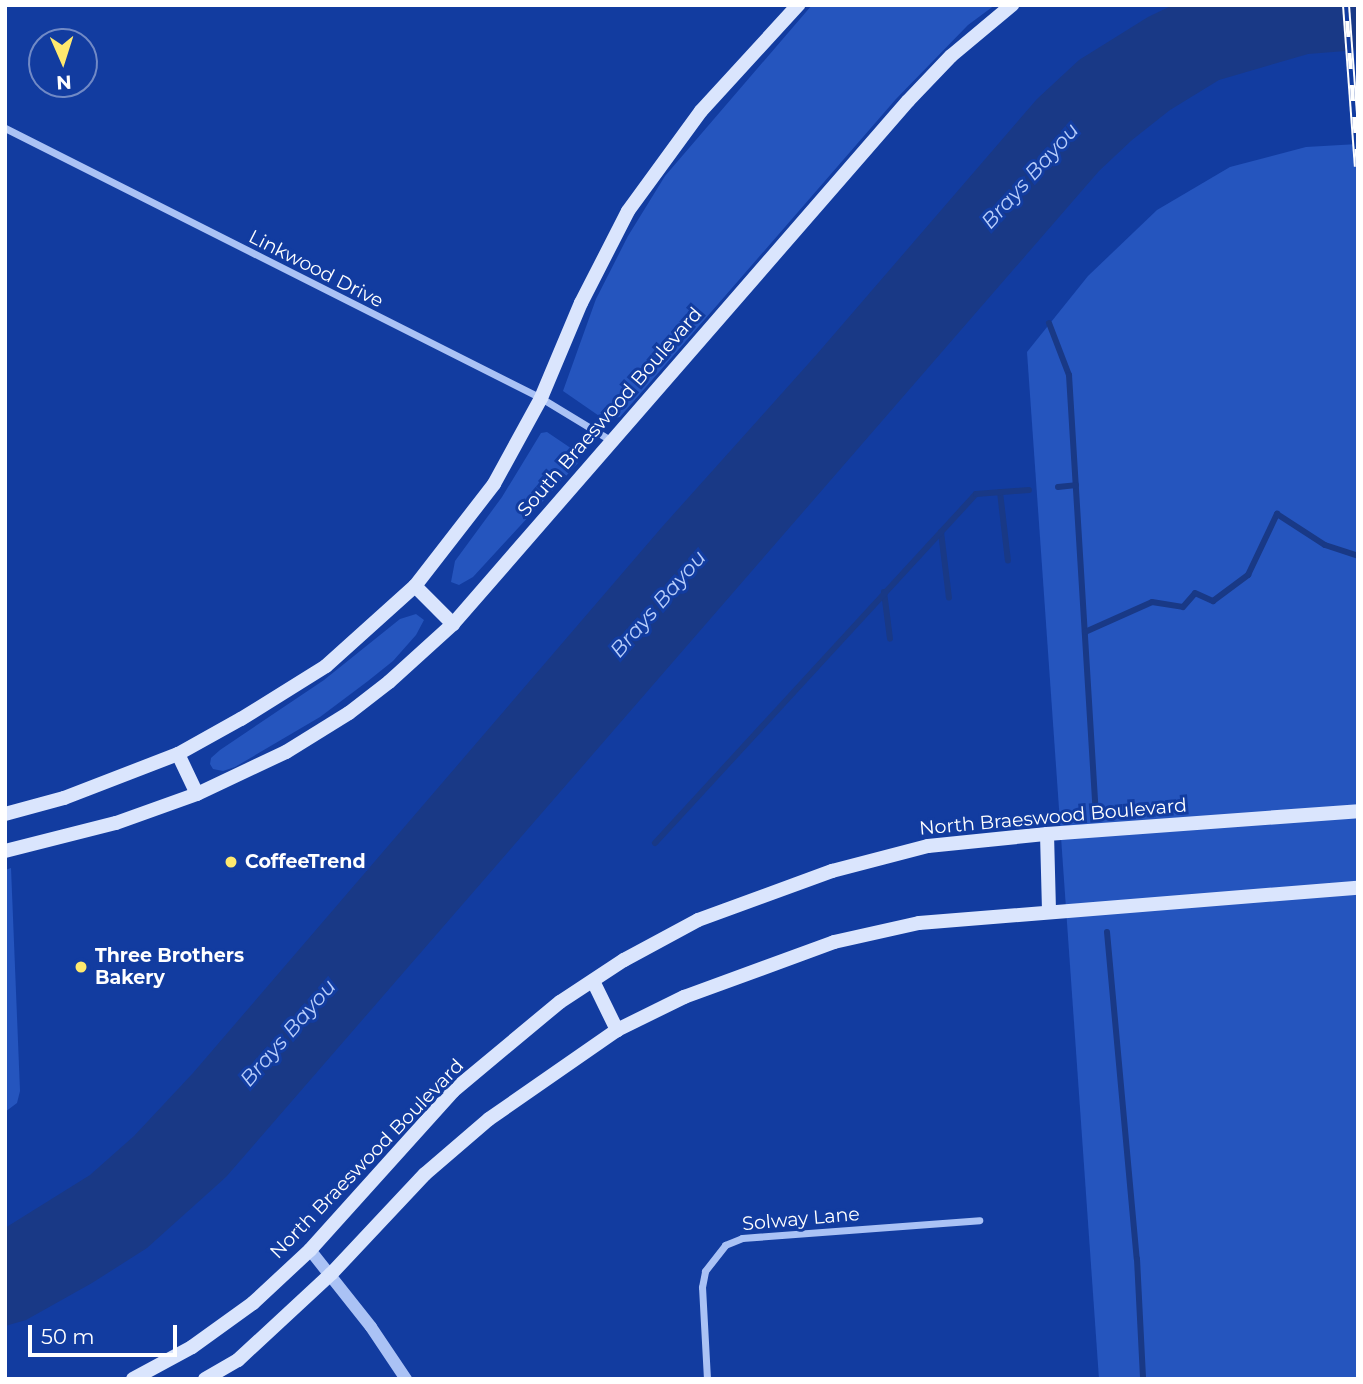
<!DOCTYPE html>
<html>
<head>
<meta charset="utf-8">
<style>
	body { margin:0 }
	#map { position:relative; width:1363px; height:1384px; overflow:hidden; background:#123ca0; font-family:Montserrat,sans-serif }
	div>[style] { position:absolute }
	.green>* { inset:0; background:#2555be }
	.water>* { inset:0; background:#193986 }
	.stream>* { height:6px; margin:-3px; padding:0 3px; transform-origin:3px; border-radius:3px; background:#193986 }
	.minor>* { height:7px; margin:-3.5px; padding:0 3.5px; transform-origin:3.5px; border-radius:3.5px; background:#aac2f5 }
	.tertiary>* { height:12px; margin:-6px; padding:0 6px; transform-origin:6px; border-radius:6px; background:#aac2f5 }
	.secondary>* { height:14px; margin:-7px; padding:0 7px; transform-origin:7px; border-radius:7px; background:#dae5fd }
	.rail>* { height:8px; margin-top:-4px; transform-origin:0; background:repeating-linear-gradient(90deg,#123ca0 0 16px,#fff 0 32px); box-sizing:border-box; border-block:2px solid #fff }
	.dots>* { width:19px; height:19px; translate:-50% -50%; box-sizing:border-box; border:4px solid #123ca0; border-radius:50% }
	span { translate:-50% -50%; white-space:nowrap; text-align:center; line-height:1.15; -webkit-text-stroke:6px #123ca0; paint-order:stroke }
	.street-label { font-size:19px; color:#fff }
	.poi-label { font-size:19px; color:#fff; font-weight:700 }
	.left { translate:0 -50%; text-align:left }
	.water-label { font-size:21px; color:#b7cdfb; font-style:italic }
	.frame { position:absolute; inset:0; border:7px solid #fff; pointer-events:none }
	.north { position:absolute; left:28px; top:28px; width:70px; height:70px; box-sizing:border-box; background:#123ca0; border:2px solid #718ac6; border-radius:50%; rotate:177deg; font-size:19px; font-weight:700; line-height:28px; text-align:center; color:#fff }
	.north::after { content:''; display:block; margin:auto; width:24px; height:32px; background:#ffe96e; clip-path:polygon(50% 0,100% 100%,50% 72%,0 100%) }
	.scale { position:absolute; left:28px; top:1325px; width:149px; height:32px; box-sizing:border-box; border:4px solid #fff; border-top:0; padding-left:9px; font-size:21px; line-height:24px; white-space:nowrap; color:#fff; -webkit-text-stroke:5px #123ca0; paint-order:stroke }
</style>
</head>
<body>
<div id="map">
	<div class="green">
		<i style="clip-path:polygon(812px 5px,995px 5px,968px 25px,896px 99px,620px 417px,605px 420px,563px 391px,596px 299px,628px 236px,665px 176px)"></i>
		<i style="clip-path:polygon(1358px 144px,1358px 1379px,1099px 1379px,1027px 352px,1088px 276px,1157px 210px,1230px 167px,1306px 147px)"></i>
		<i style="clip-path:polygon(547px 432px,581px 455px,578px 463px,473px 577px,459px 585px,451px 582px,455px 561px,502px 497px,541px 433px)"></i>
		<i style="clip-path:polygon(416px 614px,424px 620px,416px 635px,393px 661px,368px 681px,320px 717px,235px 767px,223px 771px,213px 769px,210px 764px,211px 758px,220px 750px,324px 680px,400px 619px)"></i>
		<i style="clip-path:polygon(11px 868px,20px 1091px,17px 1103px,5px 1112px,5px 870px)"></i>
	</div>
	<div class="water">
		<i style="clip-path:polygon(1173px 5px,1358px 5px,1358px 50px,1308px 54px,1219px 80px,1170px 110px,1132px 140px,1099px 171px,226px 1177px,147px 1248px,92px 1283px,26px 1320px,5px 1326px,5px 1228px,90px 1175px,134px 1136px,193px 1073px,662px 527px,817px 354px,1037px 99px,1079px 60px,1148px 17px)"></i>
	</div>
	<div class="stream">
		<i style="left:1049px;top:323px;width:56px;rotate:69deg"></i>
		<i style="left:1069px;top:375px;width:428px;rotate:86.5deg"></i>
		<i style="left:1058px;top:487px;width:18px;rotate:-6deg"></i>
		<i style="left:1000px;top:492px;width:69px;rotate:83.4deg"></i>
		<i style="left:941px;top:532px;width:66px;rotate:83.1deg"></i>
		<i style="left:884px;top:592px;width:47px;rotate:82.7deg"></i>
		<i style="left:1085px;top:632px;width:73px;rotate:-24.1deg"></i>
		<i style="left:1152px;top:602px;width:31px;rotate:9deg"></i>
		<i style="left:1183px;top:607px;width:18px;rotate:-49deg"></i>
		<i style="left:1195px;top:593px;width:20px;rotate:24deg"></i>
		<i style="left:1213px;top:601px;width:44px;rotate:-36.6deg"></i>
		<i style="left:1248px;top:575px;width:68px;rotate:-64.6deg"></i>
		<i style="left:1277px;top:514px;width:57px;rotate:32.9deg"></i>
		<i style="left:1325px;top:545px;width:35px;rotate:18deg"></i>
		<i style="left:655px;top:843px;width:474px;rotate:-47.4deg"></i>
		<i style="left:976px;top:494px;width:53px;rotate:-4.3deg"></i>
		<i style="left:1107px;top:932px;width:328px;rotate:84.8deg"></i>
		<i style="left:1137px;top:1259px;width:120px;rotate:87.1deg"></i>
	</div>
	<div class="minor">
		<i style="left:5px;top:128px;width:600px;rotate:26.74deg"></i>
		<i style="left:541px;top:398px;width:81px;rotate:31.3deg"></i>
		<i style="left:707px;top:1379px;width:92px;rotate:-93.1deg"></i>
		<i style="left:702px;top:1287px;width:16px;rotate:-79deg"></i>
		<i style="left:705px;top:1271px;width:33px;rotate:-52deg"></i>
		<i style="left:725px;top:1245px;width:18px;rotate:-22deg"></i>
		<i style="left:742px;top:1238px;width:238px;rotate:-4.3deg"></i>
	</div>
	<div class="tertiary">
		<i style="left:310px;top:1250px;width:98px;rotate:51.6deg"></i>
		<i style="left:371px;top:1327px;width:63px;rotate:56.1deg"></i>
	</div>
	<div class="secondary">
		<i style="left:415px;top:586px;width:54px;rotate:45deg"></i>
		<i style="left:178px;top:754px;width:44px;rotate:64.6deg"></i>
		<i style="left:5px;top:814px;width:61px;rotate:-15.2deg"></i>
		<i style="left:64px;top:798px;width:122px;rotate:-21.1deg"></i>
		<i style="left:178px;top:754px;width:72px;rotate:-29.1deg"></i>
		<i style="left:241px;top:719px;width:100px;rotate:-31.9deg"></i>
		<i style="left:326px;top:666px;width:120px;rotate:-42deg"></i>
		<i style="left:415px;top:586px;width:129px;rotate:-52.2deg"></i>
		<i style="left:494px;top:484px;width:98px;rotate:-61.3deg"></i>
		<i style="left:541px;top:398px;width:103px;rotate:-67.2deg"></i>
		<i style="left:581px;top:303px;width:103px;rotate:-62.9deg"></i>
		<i style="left:628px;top:211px;width:124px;rotate:-53.9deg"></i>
		<i style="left:701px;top:111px;width:144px;rotate:-47.5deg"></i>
		<i style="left:1047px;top:834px;width:76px;rotate:88.5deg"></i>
		<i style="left:5px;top:851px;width:114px;rotate:-14.2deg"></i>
		<i style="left:116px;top:823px;width:86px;rotate:-19.7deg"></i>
		<i style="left:197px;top:794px;width:98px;rotate:-25.3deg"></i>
		<i style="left:286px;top:752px;width:74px;rotate:-31.8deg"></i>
		<i style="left:349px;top:713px;width:51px;rotate:-37.8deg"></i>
		<i style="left:389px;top:682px;width:86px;rotate:-42.2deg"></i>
		<i style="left:453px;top:624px;width:693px;rotate:-48.98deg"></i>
		<i style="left:908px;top:101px;width:62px;rotate:-46.3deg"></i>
		<i style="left:951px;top:56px;width:80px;rotate:-39.9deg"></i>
		<i style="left:593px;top:981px;width:55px;rotate:63.9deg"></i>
		<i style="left:133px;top:1379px;width:67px;rotate:-28.5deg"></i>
		<i style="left:192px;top:1347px;width:75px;rotate:-35.8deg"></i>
		<i style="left:253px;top:1303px;width:78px;rotate:-42.9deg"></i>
		<i style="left:310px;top:1250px;width:214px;rotate:-48deg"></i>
		<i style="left:453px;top:1091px;width:139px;rotate:-39.8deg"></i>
		<i style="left:560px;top:1002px;width:77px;rotate:-33.3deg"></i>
		<i style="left:624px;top:960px;width:84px;rotate:-28.4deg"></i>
		<i style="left:698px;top:920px;width:143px;rotate:-20.1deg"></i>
		<i style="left:832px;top:871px;width:99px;rotate:-14.6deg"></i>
		<i style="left:928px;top:846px;width:120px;rotate:-5.8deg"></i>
		<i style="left:1047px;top:834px;width:312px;rotate:-4.2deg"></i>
		<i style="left:205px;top:1379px;width:38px;rotate:-30deg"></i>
		<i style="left:238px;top:1360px;width:127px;rotate:-42.8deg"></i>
		<i style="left:331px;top:1274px;width:137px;rotate:-46.8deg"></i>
		<i style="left:425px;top:1174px;width:84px;rotate:-40.7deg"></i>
		<i style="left:489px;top:1119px;width:156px;rotate:-34.8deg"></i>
		<i style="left:617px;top:1030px;width:75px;rotate:-26.2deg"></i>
		<i style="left:684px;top:997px;width:160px;rotate:-20.1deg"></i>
		<i style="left:834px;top:942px;width:87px;rotate:-12.6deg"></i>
		<i style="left:919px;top:923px;width:440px;rotate:-4.6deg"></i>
	</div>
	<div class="rail">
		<i style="left:1346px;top:5px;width:162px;rotate:85.8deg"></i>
	</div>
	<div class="dots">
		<i style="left:231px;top:862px;background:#ffe96e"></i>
		<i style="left:81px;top:967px;background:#ffe96e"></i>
	</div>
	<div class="street-label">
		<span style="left:316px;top:269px;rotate:27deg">Linkwood Drive</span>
		<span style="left:610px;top:412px;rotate:-49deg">South Braeswood Boulevard</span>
		<span style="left:1053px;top:817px;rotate:-5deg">North Braeswood Boulevard</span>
		<span style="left:367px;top:1159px;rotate:-46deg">North Braeswood Boulevard</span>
		<span style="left:801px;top:1219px;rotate:-5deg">Solway Lane</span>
	</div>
	<div class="poi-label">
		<span class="left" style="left:245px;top:862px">CoffeeTrend</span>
		<span class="left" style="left:95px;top:967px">Three Brothers<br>Bakery</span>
	</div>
	<div class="water-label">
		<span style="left:1030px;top:176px;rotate:-48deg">Brays Bayou</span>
		<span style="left:658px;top:604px;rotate:-49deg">Brays Bayou</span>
		<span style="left:288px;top:1033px;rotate:-49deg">Brays Bayou</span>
	</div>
	<div class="frame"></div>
	<div class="north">N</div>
	<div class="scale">50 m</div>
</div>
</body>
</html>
